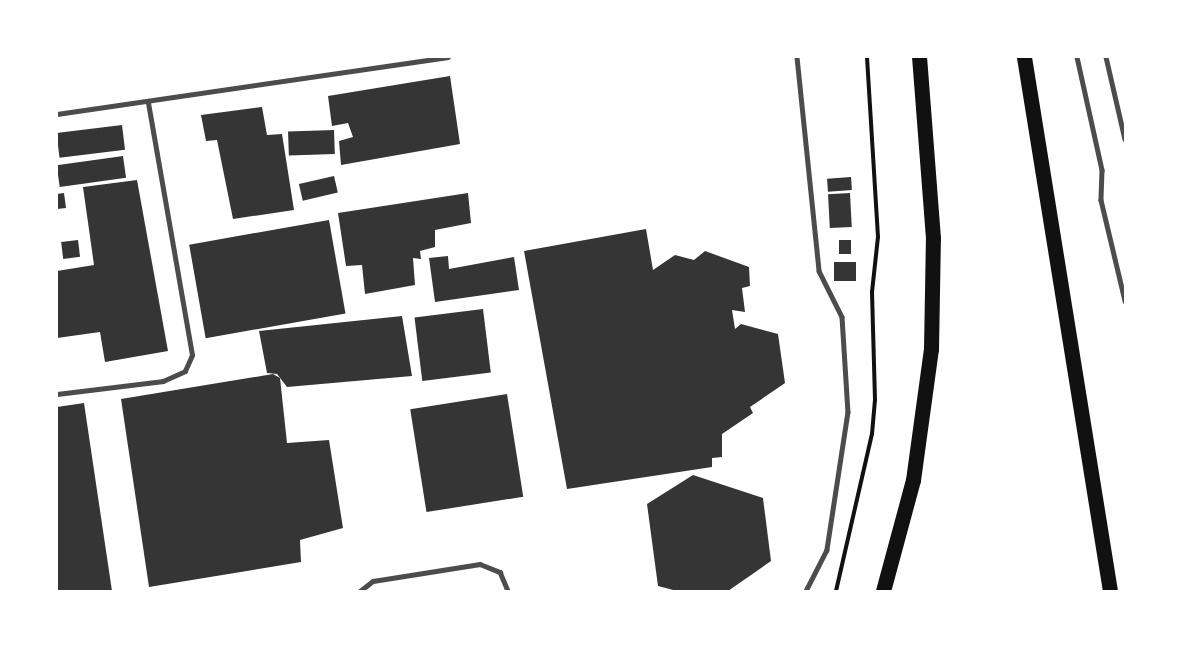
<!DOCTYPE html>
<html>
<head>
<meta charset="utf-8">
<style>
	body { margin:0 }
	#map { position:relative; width:1182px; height:648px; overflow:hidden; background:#fff; font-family:"Zilla Slab",serif }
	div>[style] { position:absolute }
	.building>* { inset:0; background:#353535; transform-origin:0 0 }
	.path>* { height:4px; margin:-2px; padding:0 2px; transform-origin:2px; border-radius:2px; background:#111 }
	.service>* { height:4.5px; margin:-2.25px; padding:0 2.25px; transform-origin:2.25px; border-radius:2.25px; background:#4c4c4c }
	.primary>* { height:15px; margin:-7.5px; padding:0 7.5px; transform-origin:7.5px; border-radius:7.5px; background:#111 }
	span { translate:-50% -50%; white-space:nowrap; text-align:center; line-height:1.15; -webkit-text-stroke:5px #fff; paint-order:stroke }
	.frame { position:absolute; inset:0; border:58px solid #fff; pointer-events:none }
</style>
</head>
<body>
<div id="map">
	<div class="building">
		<i style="clip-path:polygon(450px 76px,460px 144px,341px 165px,339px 141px,353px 137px,348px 123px,332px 126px,328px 96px)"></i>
		<i style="clip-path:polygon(262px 107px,267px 135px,282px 134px,294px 210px,233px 219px,217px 140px,206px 141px,201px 115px)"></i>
		<i style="left:122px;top:125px;width:25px;height:66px;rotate:83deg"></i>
		<i style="left:334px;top:130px;width:24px;height:46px;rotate:88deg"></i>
		<i style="left:123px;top:156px;width:22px;height:67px;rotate:82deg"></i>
		<i style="left:334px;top:176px;width:17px;height:36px;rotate:77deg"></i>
		<i style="left:851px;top:177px;width:13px;height:24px;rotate:86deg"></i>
		<i style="clip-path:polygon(137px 180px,168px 351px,105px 362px,100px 332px,57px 338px,57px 271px,94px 265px,83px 187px)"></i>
		<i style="clip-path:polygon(64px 193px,66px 208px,57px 209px,57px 194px)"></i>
		<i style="clip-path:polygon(468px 193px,471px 223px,435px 230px,435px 247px,420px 251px,421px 259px,413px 258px,415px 285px,365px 294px,362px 265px,346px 266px,338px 213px)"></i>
		<i style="left:850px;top:193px;width:34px;height:22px;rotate:87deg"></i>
		<i style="left:329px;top:220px;width:95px;height:142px;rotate:80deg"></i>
		<i style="clip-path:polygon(646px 229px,653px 270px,675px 255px,694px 260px,705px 251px,749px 267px,750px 286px,742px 288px,745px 312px,732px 310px,735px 329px,741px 324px,778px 334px,785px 383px,750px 407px,753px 413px,722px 434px,722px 457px,712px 458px,712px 467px,567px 489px,524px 251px)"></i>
		<i style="left:78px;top:240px;width:17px;height:17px;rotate:83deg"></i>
		<i style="left:839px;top:240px;width:12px;height:14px"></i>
		<i style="clip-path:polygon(448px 256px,449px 269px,514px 257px,519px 290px,435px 302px,429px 258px)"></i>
		<i style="left:856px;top:262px;width:19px;height:22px;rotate:90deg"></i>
		<i style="left:483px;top:309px;width:64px;height:69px;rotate:83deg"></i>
		<i style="clip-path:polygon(402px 316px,412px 376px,287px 387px,277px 374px,267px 373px,259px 331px)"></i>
		<i style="clip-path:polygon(273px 374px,280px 378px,287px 443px,329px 440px,343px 528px,300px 540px,301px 562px,149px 587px,121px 399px)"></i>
		<i style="left:507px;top:394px;width:104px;height:98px;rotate:81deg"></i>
		<i style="clip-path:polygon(84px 403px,112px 591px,57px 591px,57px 407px)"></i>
		<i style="clip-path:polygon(693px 475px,763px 498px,771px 561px,728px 591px,677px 591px,658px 586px,647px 504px)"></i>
	</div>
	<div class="path">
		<i style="left:836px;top:591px;width:161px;rotate:-77.1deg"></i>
		<i style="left:872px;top:434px;width:34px;rotate:-85deg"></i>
		<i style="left:875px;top:400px;width:108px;rotate:-91.6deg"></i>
		<i style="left:872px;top:292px;width:55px;rotate:-83.8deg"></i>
		<i style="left:878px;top:237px;width:180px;rotate:-93.5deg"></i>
	</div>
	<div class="service">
		<i style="left:797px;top:57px;width:215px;rotate:84.1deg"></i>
		<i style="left:819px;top:271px;width:51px;rotate:63.4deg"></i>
		<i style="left:842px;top:317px;width:95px;rotate:86.4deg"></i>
		<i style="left:848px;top:412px;width:140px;rotate:98.7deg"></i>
		<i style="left:827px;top:550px;width:46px;rotate:117.1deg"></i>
		<i style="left:1077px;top:57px;width:116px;rotate:77.5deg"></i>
		<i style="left:1102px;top:170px;width:30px;rotate:92deg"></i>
		<i style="left:1101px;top:200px;width:104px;rotate:76.6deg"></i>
		<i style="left:1106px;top:57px;width:84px;rotate:77deg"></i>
		<i style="left:57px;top:114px;width:395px;rotate:-8.3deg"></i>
		<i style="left:57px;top:394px;width:107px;rotate:-7deg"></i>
		<i style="left:163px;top:381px;width:24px;rotate:-24deg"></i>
		<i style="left:185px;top:371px;width:17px;rotate:-66deg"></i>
		<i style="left:192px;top:355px;width:257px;rotate:-99.9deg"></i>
		<i style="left:360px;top:591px;width:16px;rotate:-38deg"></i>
		<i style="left:373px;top:581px;width:108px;rotate:-9deg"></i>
		<i style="left:480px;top:564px;width:22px;rotate:22deg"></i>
		<i style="left:500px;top:572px;width:21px;rotate:67deg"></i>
	</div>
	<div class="primary">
		<i style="left:1024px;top:57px;width:541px;rotate:80.85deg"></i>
		<i style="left:883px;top:591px;width:115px;rotate:-74.9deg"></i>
		<i style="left:913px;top:480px;width:132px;rotate:-82.2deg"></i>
		<i style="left:931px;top:349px;width:111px;rotate:-89deg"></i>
		<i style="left:933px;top:238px;width:182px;rotate:-94.4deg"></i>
	</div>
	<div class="frame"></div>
</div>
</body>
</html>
